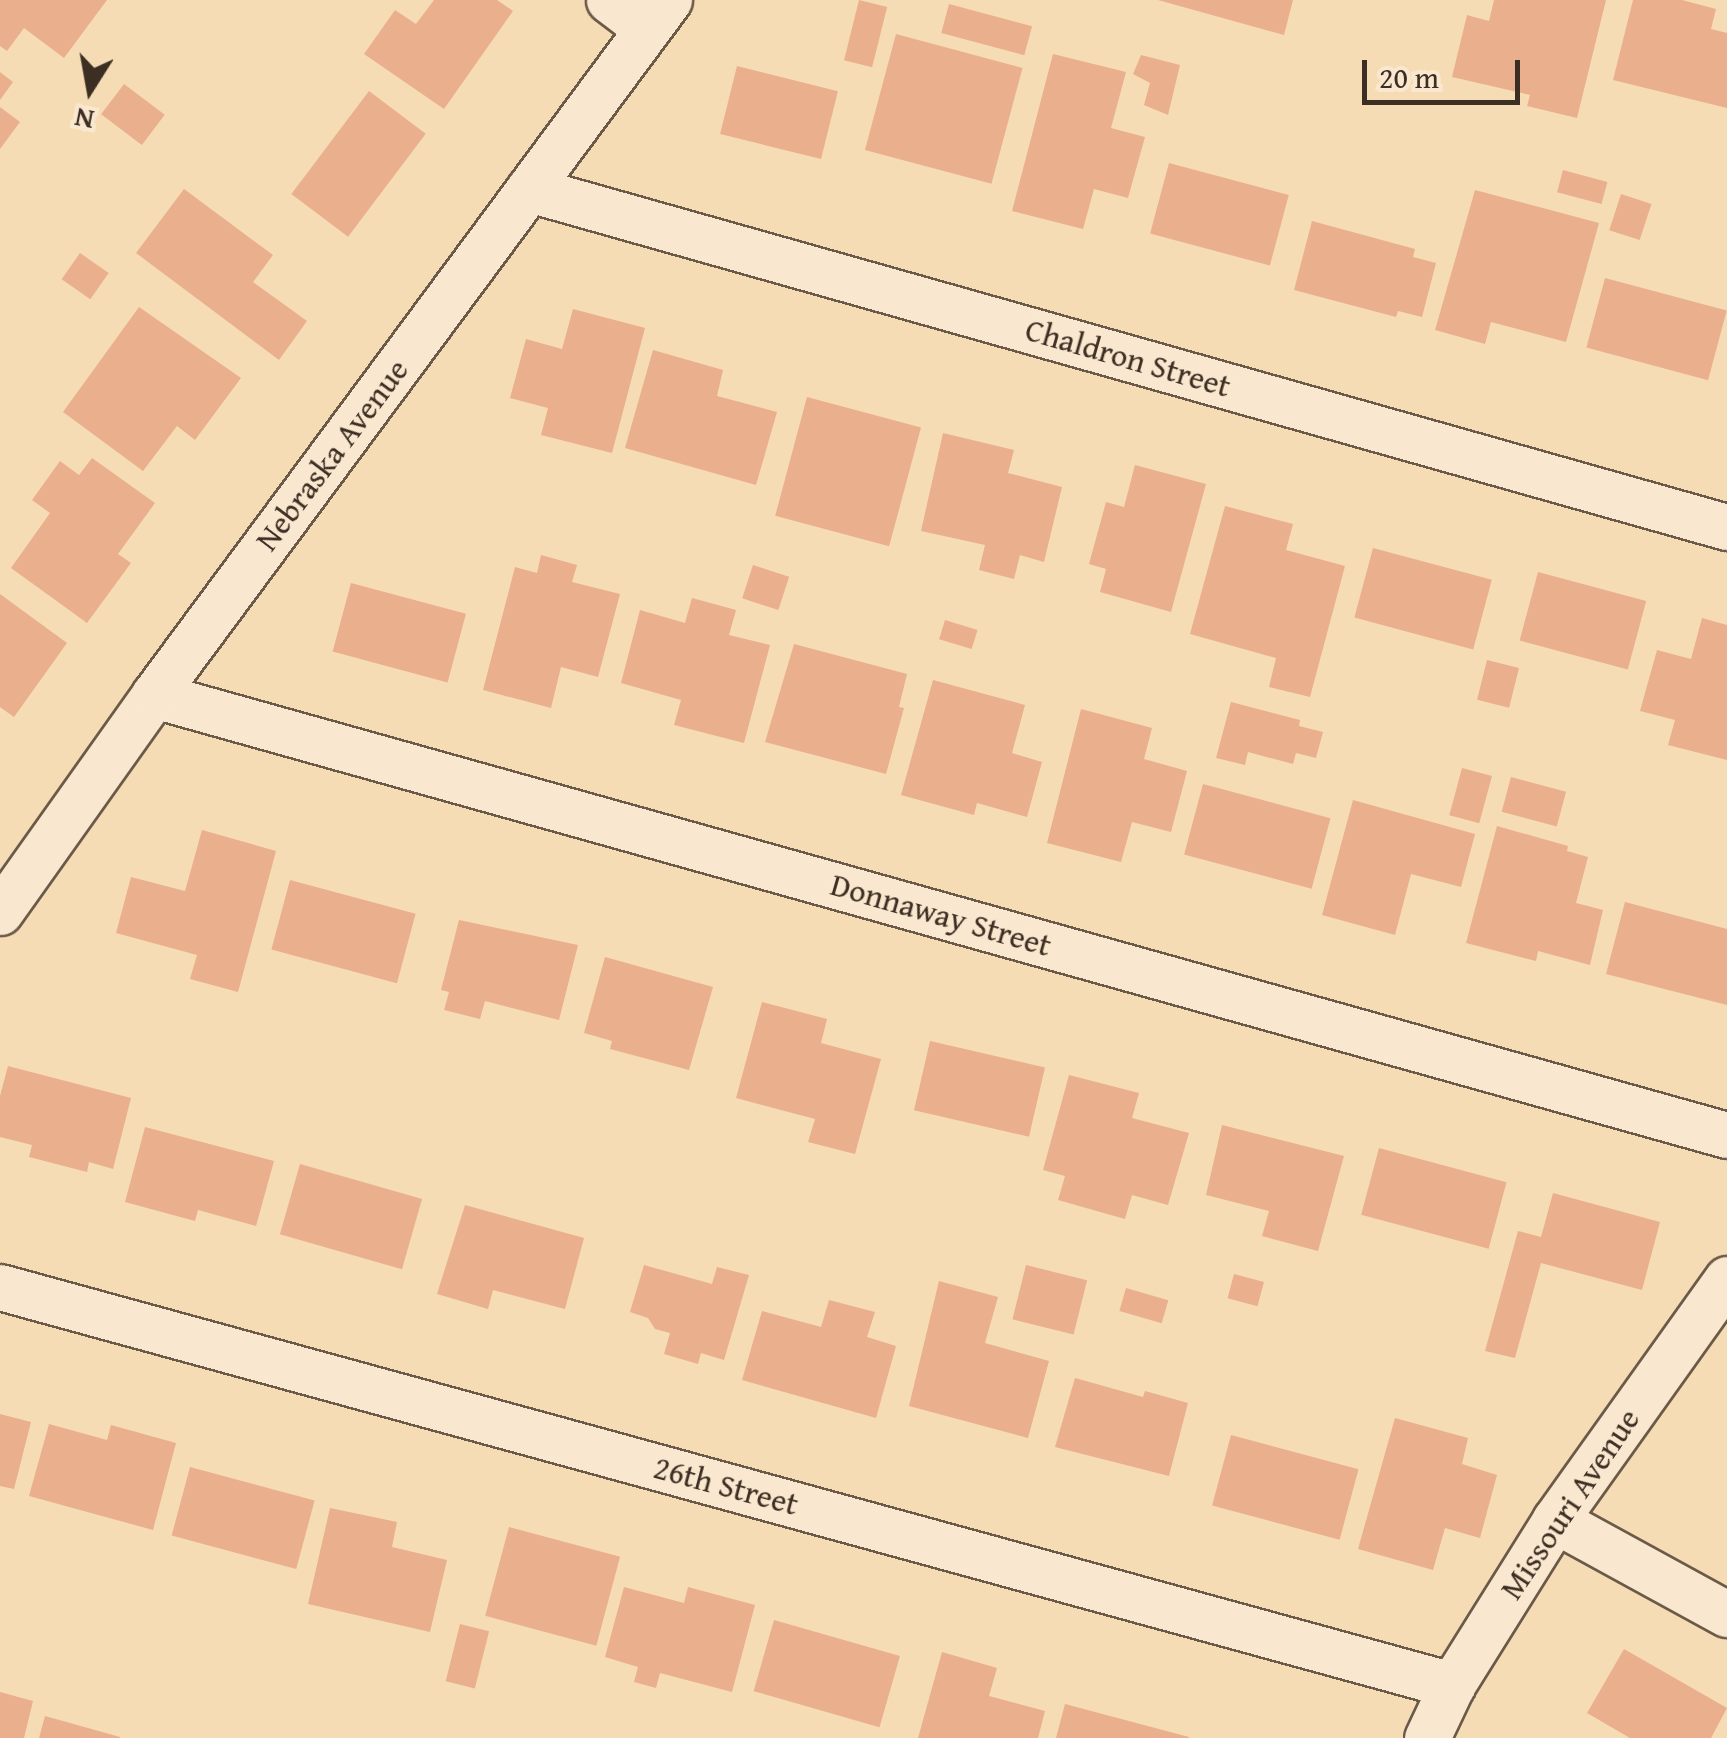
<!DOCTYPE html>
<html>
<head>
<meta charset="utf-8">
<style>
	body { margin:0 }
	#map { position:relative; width:1727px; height:1738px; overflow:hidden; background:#f6dcb5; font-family:"Gentium Book Plus",serif }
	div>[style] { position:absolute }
	.building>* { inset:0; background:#eaaf8c; transform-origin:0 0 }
	.roads { filter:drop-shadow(2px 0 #6b5a48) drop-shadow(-2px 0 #6b5a48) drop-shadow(0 2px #6b5a48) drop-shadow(0 -2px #6b5a48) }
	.minor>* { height:45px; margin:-22.5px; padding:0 22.5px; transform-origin:22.5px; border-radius:22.5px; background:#f9e8cf }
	span { translate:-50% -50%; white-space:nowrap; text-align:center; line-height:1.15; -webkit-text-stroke:8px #f9e8cf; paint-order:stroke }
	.street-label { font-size:32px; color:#3d2e23 }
	.north { position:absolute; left:40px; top:40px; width:100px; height:100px; -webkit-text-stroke:8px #f9e8cf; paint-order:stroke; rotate:191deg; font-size:28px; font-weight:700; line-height:40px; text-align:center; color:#3d2e23 }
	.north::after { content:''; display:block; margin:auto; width:35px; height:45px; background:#3d2e23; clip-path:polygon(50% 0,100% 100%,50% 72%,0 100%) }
	.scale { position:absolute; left:1362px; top:60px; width:158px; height:45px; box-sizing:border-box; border:5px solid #3d2e23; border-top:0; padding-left:12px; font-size:30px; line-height:35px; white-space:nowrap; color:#3d2e23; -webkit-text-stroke:8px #f9e8cf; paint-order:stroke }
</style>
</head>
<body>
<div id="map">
	<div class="building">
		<i style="clip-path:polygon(0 0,107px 0,64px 58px,24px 28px,7px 51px,0 46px)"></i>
		<i style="clip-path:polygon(434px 0,497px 0,513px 11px,444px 109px,364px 54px,395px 10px,416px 24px)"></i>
		<i style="left:859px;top:0;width:29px;height:62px;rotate:14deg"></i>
		<i style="clip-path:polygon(1158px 0,1293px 0,1284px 35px)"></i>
		<i style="clip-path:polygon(1494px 0,1606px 0,1577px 118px,1527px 106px,1530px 95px,1452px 77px,1467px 15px,1489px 21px)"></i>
		<i style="clip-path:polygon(1633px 0,1682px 0,1716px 9px,1711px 29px,1727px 33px,1727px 108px,1613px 80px)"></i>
		<i style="left:949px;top:4px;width:86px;height:30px;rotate:15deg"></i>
		<i style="left:896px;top:34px;width:131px;height:120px;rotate:15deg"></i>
		<i style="clip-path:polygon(1053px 54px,1126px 72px,1111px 128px,1145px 137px,1128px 198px,1094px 189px,1083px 229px,1012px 211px)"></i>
		<i style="clip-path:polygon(1141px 55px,1180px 65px,1168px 115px,1144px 105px,1150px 83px,1133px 74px)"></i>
		<i style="left:737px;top:66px;width:104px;height:70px;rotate:14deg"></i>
		<i style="clip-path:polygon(0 72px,13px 82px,0 100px)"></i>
		<i style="left:124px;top:84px;width:51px;height:38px;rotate:37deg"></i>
		<i style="left:369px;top:91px;width:71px;height:129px;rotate:37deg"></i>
		<i style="clip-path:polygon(0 107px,20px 122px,0 149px)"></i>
		<i style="left:1169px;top:163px;width:124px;height:73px;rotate:15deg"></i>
		<i style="left:1563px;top:170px;width:46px;height:23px;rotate:15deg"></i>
		<i style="clip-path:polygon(184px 189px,273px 255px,253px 282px,307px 321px,279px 360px,136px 253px)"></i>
		<i style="clip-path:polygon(1475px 190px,1599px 223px,1566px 342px,1491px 322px,1485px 344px,1435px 330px)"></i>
		<i style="left:1621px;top:194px;width:32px;height:38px;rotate:18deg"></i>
		<i style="clip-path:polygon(1312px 221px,1415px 249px,1413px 257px,1436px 263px,1422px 317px,1398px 311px,1396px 317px,1294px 290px)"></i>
		<i style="left:80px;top:253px;width:35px;height:32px;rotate:35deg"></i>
		<i style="left:1605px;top:278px;width:126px;height:72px;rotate:15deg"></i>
		<i style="clip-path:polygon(139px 307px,241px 378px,195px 440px,177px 426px,143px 471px,63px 412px)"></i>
		<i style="clip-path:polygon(573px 309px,645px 328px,612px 453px,541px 435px,548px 408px,510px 398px,526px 339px,562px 349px)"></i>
		<i style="clip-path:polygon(653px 350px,723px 370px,717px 396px,777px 412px,756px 485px,625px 448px)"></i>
		<i style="left:807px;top:397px;width:118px;height:123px;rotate:15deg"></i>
		<i style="clip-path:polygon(943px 433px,1014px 450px,1008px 473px,1062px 487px,1044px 562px,1020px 555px,1014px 579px,979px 570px,985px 545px,921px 531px)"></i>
		<i style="clip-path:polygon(92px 458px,155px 503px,118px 554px,131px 563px,87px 623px,11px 568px,50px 513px,32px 500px,60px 461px,79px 475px)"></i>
		<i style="clip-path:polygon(1135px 465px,1206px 484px,1171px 612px,1100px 592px,1106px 569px,1089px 564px,1106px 502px,1124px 507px)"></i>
		<i style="clip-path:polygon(1225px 506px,1293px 524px,1286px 550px,1345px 566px,1310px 697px,1269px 687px,1276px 658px,1190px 634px)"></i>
		<i style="left:1373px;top:548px;width:123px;height:72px;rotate:15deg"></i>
		<i style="clip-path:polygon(541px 555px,577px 565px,572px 582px,620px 594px,598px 677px,561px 667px,551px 708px,483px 690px,515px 567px,537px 573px)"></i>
		<i style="left:753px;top:565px;width:38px;height:35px;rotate:18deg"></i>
		<i style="left:1538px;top:572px;width:112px;height:71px;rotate:15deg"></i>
		<i style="left:351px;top:583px;width:119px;height:71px;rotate:15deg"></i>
		<i style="clip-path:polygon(0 594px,67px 643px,14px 717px,0 707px)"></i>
		<i style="clip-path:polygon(692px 598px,736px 610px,729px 635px,770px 645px,744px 743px,674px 725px,681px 700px,621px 683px,640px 610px,685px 623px)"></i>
		<i style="clip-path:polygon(1702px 618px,1727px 625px,1727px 760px,1668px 745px,1675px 720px,1640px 711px,1657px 650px,1691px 659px)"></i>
		<i style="left:945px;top:620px;width:34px;height:20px;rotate:17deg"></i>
		<i style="clip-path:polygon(794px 644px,907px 674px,899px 707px,904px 708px,886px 774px,765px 742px)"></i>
		<i style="left:1487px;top:660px;width:33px;height:41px;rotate:14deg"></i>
		<i style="clip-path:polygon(933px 680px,1025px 705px,1012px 753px,1042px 762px,1027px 817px,977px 803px,974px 815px,901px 795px)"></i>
		<i style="clip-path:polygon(1231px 702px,1300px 720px,1299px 726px,1323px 732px,1316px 758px,1296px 753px,1293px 764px,1248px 752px,1245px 765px,1216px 758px)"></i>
		<i style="clip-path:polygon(1081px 709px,1152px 728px,1144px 759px,1187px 771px,1171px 832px,1132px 822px,1121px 862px,1047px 843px)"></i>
		<i style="left:1462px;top:768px;width:31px;height:49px;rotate:15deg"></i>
		<i style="left:1511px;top:777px;width:57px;height:36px;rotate:15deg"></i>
		<i style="left:1203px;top:784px;width:132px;height:73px;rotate:15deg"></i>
		<i style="clip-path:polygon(1353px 800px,1475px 834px,1461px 887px,1411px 874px,1395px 935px,1322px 915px)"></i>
		<i style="clip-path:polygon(1497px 826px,1568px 846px,1567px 851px,1588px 857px,1576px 903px,1603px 910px,1590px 965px,1538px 951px,1536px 961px,1466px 943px)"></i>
		<i style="clip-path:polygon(202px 830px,276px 851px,238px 992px,190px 979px,197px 955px,116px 933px,131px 877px,185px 891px)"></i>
		<i style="left:290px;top:880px;width:130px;height:72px;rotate:15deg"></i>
		<i style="clip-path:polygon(1625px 902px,1727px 929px,1727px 1005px,1606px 974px)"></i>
		<i style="clip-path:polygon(459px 920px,578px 945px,559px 1020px,485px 1001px,480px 1019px,444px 1010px,449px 992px,441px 990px)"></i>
		<i style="clip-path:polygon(605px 957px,713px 987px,689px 1070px,610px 1049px,612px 1041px,584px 1033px)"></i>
		<i style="clip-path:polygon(762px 1002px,827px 1019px,821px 1043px,881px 1059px,855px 1154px,808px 1142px,815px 1119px,736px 1098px)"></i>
		<i style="left:930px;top:1041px;width:118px;height:71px;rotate:13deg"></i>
		<i style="clip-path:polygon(8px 1066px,131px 1098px,113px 1169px,89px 1162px,87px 1172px,29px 1157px,32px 1145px,0 1137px,0 1096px)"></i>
		<i style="clip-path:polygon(1069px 1075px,1139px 1093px,1132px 1118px,1189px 1133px,1168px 1205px,1132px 1195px,1125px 1219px,1058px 1200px,1065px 1176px,1043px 1170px)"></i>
		<i style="clip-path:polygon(1222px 1125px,1344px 1156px,1318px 1251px,1262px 1236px,1269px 1211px,1206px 1195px)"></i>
		<i style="clip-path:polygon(145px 1127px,274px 1161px,256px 1226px,198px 1210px,195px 1221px,125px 1202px)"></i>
		<i style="left:1379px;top:1148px;width:132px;height:69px;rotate:15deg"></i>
		<i style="left:300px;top:1164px;width:127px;height:73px;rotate:16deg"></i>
		<i style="clip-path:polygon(1553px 1193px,1660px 1222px,1642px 1290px,1541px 1263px,1515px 1358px,1485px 1351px,1518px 1231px,1541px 1237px)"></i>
		<i style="clip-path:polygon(465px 1205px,584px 1238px,565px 1309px,493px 1290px,488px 1309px,437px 1294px)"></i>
		<i style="clip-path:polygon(644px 1265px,712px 1284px,717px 1267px,749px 1275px,724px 1360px,701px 1353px,698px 1364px,664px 1354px,670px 1333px,655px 1329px,648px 1318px,630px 1312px)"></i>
		<i style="left:1026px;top:1265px;width:63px;height:56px;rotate:14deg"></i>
		<i style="left:1234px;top:1274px;width:31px;height:25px;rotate:15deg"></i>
		<i style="clip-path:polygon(939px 1281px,998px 1297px,985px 1343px,1049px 1361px,1028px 1438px,909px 1406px)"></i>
		<i style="left:1126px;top:1288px;width:44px;height:24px;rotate:16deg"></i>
		<i style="clip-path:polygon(829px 1300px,875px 1312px,867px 1337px,896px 1346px,876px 1418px,742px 1380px,762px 1311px,821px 1327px)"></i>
		<i style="clip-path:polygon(1075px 1378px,1143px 1397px,1145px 1391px,1188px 1403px,1169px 1476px,1055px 1447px)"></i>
		<i style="clip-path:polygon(0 1414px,31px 1422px,14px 1489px,0 1486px)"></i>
		<i style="clip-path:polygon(1395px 1418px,1468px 1438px,1462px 1464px,1497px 1475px,1480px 1538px,1445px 1528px,1433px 1570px,1358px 1549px)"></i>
		<i style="clip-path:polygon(49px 1424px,107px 1440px,111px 1425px,176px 1443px,153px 1530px,29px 1496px)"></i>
		<i style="left:1231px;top:1435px;width:132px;height:73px;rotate:15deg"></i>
		<i style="left:190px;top:1467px;width:129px;height:71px;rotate:15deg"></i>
		<i style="clip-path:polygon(330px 1508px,397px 1522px,392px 1547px,447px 1560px,430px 1632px,308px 1604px)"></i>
		<i style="left:509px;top:1527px;width:115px;height:92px;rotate:15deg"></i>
		<i style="clip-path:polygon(624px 1587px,684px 1603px,688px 1587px,755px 1605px,732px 1692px,660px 1673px,656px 1688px,634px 1682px,638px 1667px,605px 1657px)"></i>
		<i style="left:774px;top:1620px;width:131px;height:74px;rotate:16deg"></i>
		<i style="left:460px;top:1624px;width:30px;height:59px;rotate:14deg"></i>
		<i style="clip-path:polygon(1624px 1649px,1727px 1708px,1711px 1738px,1630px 1738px,1587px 1713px)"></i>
		<i style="clip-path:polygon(942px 1652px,997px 1668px,989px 1696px,1045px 1711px,1038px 1738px,918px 1738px)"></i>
		<i style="clip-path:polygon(0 1692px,33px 1701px,24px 1738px,0 1738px)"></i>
		<i style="clip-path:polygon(1065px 1704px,1189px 1737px,1189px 1738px,1056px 1738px)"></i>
		<i style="clip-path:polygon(45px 1716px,120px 1737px,120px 1738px,39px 1738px)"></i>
	</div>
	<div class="roads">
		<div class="minor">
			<i style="left:609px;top:0;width:48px;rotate:37.3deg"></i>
			<i style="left:529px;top:189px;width:1245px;rotate:15.76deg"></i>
			<i style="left:154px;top:695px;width:1633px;rotate:15.63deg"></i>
			<i style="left:0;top:912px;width:266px;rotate:-54.6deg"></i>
			<i style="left:154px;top:695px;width:865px;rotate:-53.46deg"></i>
			<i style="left:0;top:1287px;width:1506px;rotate:15.33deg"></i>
			<i style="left:1555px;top:1520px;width:196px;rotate:28.7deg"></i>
			<i style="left:1427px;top:1738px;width:59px;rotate:-64.7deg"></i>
			<i style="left:1452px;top:1685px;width:195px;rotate:-58deg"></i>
			<i style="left:1555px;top:1520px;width:296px;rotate:-54.5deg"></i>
		</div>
	</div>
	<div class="street-label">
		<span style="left:1128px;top:358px;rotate:16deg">Chaldron Street</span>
		<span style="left:332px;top:455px;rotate:-53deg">Nebraska Avenue</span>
		<span style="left:941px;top:915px;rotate:16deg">Donnaway Street</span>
		<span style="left:726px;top:1486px;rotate:15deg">26th Street</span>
		<span style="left:1570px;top:1504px;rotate:-56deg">Missouri Avenue</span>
	</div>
	<div class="north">N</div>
	<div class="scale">20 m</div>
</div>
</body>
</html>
